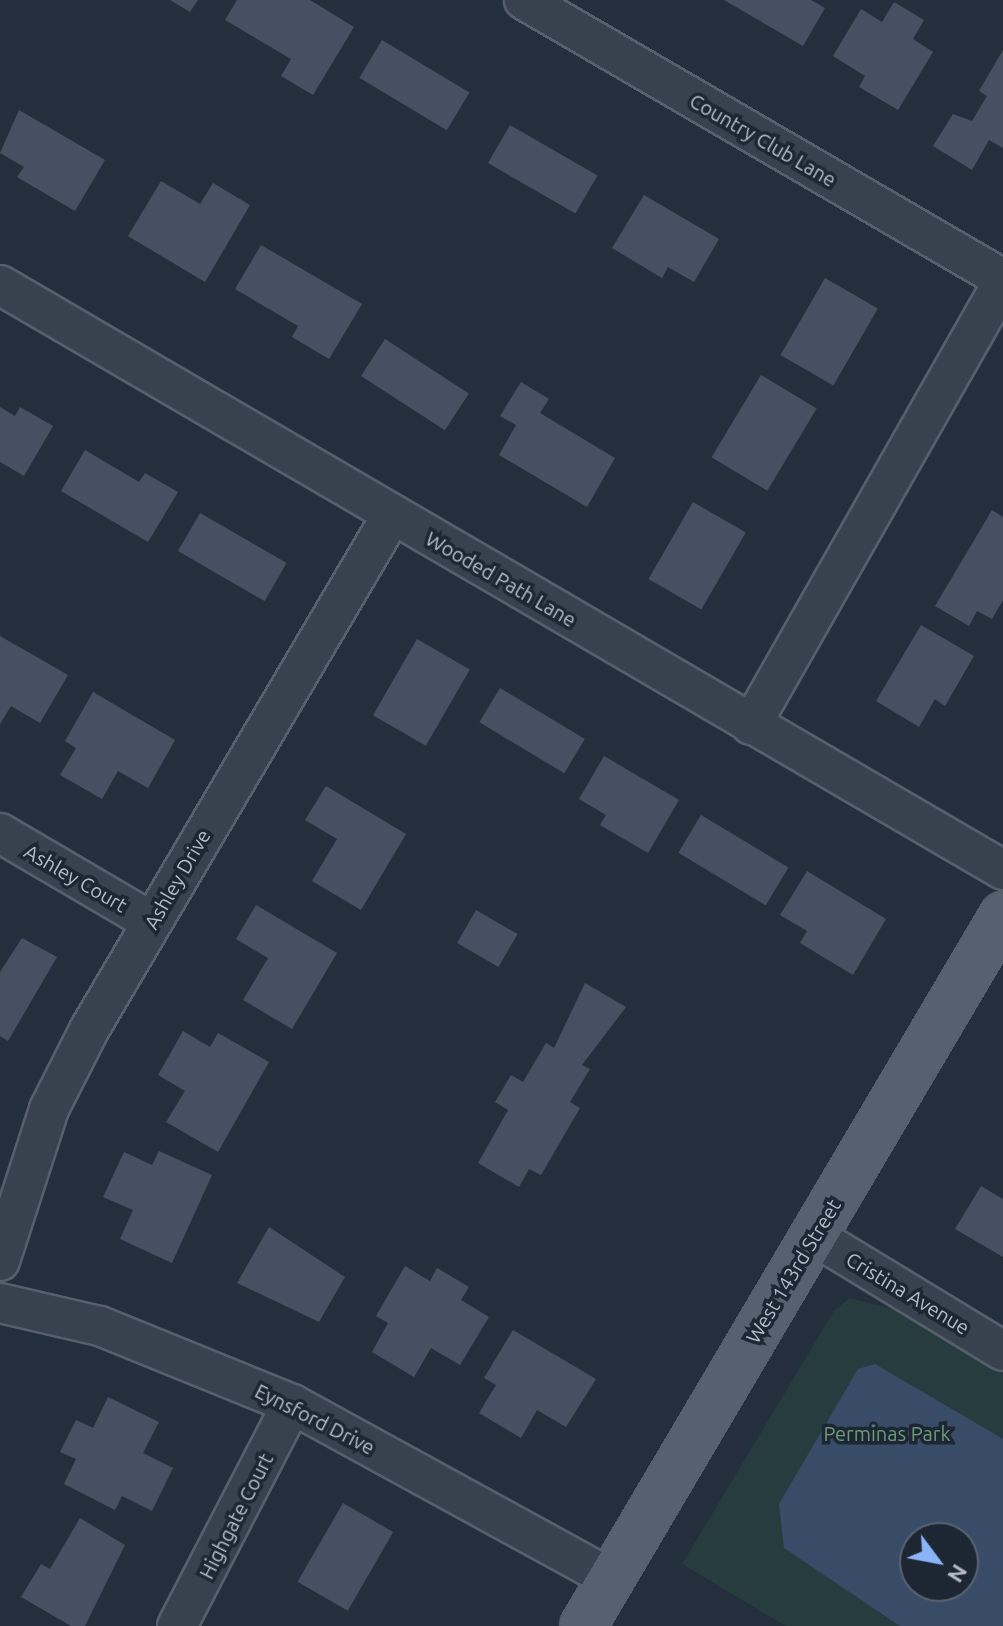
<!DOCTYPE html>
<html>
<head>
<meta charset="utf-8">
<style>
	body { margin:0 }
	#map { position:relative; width:1003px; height:1626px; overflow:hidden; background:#242f3e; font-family:Ubuntu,sans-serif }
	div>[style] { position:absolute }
	.green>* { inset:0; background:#263c3f }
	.water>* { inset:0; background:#394c67 }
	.building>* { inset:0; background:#455162; transform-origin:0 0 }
	.roads { filter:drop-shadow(2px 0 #565f6c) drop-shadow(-2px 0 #565f6c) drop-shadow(0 2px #565f6c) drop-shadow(0 -2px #565f6c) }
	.minor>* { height:38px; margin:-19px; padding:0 19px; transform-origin:19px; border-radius:19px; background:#38414e }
	.major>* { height:44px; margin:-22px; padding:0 22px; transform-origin:22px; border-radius:22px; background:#56606e }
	span { translate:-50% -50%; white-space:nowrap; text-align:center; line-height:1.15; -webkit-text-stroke:7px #1d2633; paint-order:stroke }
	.street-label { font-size:20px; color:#b4bcc9 }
	.park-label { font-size:20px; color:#6b9a76 }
	.north { position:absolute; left:899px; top:1522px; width:80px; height:80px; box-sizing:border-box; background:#1d2633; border:2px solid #59626f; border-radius:50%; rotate:122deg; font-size:22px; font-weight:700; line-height:32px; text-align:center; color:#b4bcc9 }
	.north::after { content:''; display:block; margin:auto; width:28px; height:36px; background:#8ab4f8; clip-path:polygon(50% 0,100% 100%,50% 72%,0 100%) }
</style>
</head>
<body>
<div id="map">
	<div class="green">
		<i style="clip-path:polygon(evenodd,850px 1298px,892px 1309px,1003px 1374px,1003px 1626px,786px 1626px,682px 1564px,834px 1311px,850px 1298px,915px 1538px,963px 1538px,963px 1586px,915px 1586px,915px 1538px)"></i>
	</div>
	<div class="water">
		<i style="clip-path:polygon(evenodd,875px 1364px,1003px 1439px,1003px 1626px,900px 1626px,784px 1548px,779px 1504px,858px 1369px,875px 1364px,915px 1538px,963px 1538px,963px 1586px,915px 1586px,915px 1538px)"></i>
	</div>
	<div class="building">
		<i style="clip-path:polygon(170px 0,198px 0,190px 12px)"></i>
		<i style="clip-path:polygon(237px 0,310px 0,354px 27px,313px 95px,281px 76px,291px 59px,225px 20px)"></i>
		<i style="clip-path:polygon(724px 0,811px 0,825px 8px,803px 46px)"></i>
		<i style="clip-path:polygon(894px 2px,924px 20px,913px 39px,933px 52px,898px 110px,859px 87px,865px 76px,833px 56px,861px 9px,882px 22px)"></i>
		<i style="left:382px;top:40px;width:102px;height:44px;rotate:31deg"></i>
		<i style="clip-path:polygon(1003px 50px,1003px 148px,989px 140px,972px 170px,933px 146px,953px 114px,972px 121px,987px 96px,979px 91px)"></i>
		<i style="clip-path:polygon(19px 110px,105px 160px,75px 211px,17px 177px,24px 167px,0 153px)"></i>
		<i style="left:510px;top:125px;width:101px;height:44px;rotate:30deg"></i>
		<i style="clip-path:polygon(161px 181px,200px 204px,213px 183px,250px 205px,205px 282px,128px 236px)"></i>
		<i style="clip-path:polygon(644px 195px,719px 239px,694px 282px,668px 267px,662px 278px,612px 248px)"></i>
		<i style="clip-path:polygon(261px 245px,362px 304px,329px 359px,292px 337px,298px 326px,235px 289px)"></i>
		<i style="left:825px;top:278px;width:61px;height:89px;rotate:30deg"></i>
		<i style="left:385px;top:339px;width:100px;height:44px;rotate:33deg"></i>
		<i style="left:761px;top:375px;width:65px;height:96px;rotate:31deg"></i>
		<i style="clip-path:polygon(521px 382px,549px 399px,540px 413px,615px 458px,587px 507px,499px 455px,516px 425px,500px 416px)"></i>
		<i style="clip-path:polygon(0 407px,15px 416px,20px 407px,53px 426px,24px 476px,0 462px)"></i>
		<i style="clip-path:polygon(85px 450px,139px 482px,145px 473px,178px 492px,148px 542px,61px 491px)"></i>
		<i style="left:693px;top:502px;width:61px;height:89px;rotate:30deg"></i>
		<i style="clip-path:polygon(992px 510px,1003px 517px,1003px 600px,992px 619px,977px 611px,969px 626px,935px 606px)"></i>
		<i style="left:200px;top:513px;width:100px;height:44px;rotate:30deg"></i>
		<i style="clip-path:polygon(921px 625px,974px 656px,945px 706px,935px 699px,919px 727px,876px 701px)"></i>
		<i style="clip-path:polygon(0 636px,68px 675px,40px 723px,11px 706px,0 724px)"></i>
		<i style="left:417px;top:639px;width:61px;height:88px;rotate:30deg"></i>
		<i style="left:500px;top:688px;width:99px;height:40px;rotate:31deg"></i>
		<i style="clip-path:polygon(93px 692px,175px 740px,148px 788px,118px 771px,102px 799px,60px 775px,76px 748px,65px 741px)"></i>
		<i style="clip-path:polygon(604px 756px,679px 800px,648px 853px,600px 825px,606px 815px,579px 799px)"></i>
		<i style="clip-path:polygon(326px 786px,406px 834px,361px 910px,312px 881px,337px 839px,305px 820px)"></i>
		<i style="left:701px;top:815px;width:102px;height:44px;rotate:31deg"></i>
		<i style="clip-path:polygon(807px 871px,886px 919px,853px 975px,800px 943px,807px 931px,780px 915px)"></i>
		<i style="clip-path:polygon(256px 905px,337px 953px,292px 1029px,243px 1000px,268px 958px,236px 939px)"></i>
		<i style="left:476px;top:910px;width:48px;height:38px;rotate:30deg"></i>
		<i style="clip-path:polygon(22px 938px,57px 957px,8px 1041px,0 1036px,0 972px)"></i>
		<i style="clip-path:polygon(585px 983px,626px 1007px,582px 1065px,590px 1069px,570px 1102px,580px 1108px,541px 1175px,529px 1169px,519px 1187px,478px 1163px,508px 1110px,495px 1102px,511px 1075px,523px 1082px,546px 1043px,554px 1048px)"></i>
		<i style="clip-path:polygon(183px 1031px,210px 1047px,218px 1033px,269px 1062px,218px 1152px,166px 1122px,185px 1091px,158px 1075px)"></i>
		<i style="clip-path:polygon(159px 1151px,212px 1175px,172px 1263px,120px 1239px,133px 1210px,103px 1197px,124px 1152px,152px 1165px)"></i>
		<i style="clip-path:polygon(981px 1186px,1003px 1199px,1003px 1257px,955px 1229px)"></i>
		<i style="clip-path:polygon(269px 1227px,345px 1277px,319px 1322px,237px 1283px)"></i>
		<i style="clip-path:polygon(405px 1266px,430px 1281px,437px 1268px,469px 1287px,461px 1300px,489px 1317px,460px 1365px,431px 1348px,414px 1377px,372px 1352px,388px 1323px,376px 1316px)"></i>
		<i style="clip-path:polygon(513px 1330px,596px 1379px,566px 1427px,537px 1410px,521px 1438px,479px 1413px,496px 1385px,484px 1378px)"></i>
		<i style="clip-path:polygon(108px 1397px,159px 1422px,143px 1453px,173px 1468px,152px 1511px,122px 1496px,115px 1510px,64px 1484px,76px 1459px,60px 1452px,76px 1420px,93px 1428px)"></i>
		<i style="left:343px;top:1503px;width:58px;height:91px;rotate:30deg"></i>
		<i style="clip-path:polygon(80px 1518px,125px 1545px,85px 1626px,71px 1626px,21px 1597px,41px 1564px,50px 1569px)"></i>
	</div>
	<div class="roads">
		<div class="minor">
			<i style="left:524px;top:0;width:554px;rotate:30.22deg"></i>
			<i style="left:0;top:285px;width:1161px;rotate:30.25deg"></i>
			<i style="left:751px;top:725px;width:510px;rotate:-60.37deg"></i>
			<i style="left:0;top:833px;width:176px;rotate:30.4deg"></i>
			<i style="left:814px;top:1236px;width:221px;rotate:31.3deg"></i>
			<i style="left:0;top:1261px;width:160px;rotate:-72.1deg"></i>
			<i style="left:49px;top:1109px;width:89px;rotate:-63.1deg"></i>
			<i style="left:89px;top:1030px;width:598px;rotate:-59.53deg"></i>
			<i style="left:0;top:1303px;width:103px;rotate:13deg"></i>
			<i style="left:100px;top:1326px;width:207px;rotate:22.1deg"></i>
			<i style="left:292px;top:1404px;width:364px;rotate:28.7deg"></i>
			<i style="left:177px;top:1626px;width:250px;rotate:-62.6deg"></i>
		</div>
		<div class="major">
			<i style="left:583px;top:1626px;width:826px;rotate:-59.43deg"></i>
		</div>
	</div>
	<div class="street-label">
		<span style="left:763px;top:140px;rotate:30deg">Country Club Lane</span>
		<span style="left:501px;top:579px;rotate:30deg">Wooded Path Lane</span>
		<span style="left:76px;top:878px;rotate:30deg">Ashley Court</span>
		<span style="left:177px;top:879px;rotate:-60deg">Ashley Drive</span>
		<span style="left:793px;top:1271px;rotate:-59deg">West 143rd Street</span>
		<span style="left:908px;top:1293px;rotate:31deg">Cristina Avenue</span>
		<span style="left:315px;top:1419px;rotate:27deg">Eynsford Drive</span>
		<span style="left:236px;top:1516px;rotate:-63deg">Highgate Court</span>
	</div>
	<div class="park-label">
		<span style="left:887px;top:1433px">Perminas Park</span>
	</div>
	<div class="north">N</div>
</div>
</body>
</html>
